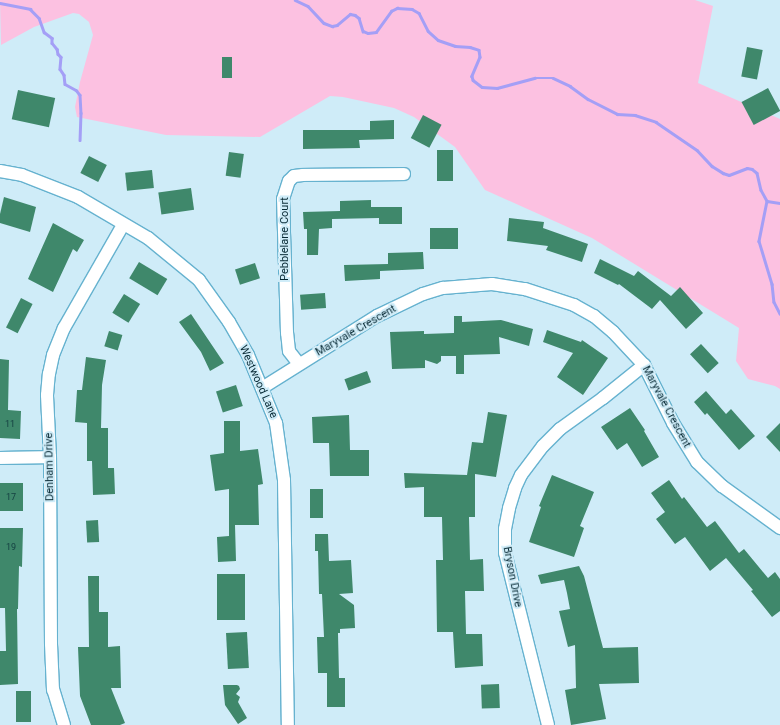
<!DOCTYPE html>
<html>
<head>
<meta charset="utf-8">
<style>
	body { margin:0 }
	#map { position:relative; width:780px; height:725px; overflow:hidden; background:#cfecf8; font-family:Roboto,sans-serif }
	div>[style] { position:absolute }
	.green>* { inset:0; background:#fcc1e1 }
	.stream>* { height:2.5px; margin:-1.25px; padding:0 1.25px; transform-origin:1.25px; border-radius:1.25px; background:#a49ff6 }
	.building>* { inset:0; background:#3f886b; transform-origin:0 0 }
	.roads { filter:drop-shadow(1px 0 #66b2cf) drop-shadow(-1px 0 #66b2cf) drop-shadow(0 1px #66b2cf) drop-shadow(0 -1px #66b2cf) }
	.minor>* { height:12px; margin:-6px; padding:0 6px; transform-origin:6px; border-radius:6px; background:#fff }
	span { translate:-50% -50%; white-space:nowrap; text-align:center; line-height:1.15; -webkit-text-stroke:4px #cfecf8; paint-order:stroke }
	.number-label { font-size:9px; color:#154142 }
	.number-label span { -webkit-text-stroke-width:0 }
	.street-label { font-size:11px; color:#072934 }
</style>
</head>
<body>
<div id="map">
	<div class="green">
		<i style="clip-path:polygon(0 0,695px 0,713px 6px,698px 83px,780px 119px,780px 389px,775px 386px,748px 379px,736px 361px,739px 328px,592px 238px,485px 190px,455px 147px,414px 117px,394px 108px,343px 97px,330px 96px,260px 137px,166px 135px,77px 117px,75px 107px,80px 82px,93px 35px,89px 22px,79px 14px,73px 13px,34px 27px,1px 45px)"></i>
	</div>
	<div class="stream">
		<i style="left:295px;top:0;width:14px;rotate:25deg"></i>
		<i style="left:308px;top:6px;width:23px;rotate:47deg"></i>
		<i style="left:324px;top:23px;width:9px;rotate:21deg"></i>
		<i style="left:332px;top:26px;width:5px;rotate:-11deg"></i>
		<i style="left:337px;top:25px;width:17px;rotate:-40deg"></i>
		<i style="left:350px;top:14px;width:5px;rotate:11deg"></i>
		<i style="left:355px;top:15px;width:5px;rotate:37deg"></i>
		<i style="left:359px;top:18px;width:14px;rotate:73deg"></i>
		<i style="left:363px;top:31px;width:5px;rotate:22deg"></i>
		<i style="left:368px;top:33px;width:8px;rotate:-7deg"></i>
		<i style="left:376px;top:32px;width:26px;rotate:-54deg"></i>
		<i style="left:391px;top:11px;width:7px;rotate:-27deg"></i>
		<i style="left:397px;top:8px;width:15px;rotate:4deg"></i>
		<i style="left:412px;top:9px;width:8px;rotate:30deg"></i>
		<i style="left:419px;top:13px;width:20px;rotate:63deg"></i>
		<i style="left:428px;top:31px;width:13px;rotate:42deg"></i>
		<i style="left:438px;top:40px;width:18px;rotate:19deg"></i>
		<i style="left:455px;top:46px;width:15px;rotate:4deg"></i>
		<i style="left:470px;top:47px;width:9px;rotate:18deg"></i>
		<i style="left:479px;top:50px;width:7px;rotate:82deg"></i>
		<i style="left:480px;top:57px;width:21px;rotate:113deg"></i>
		<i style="left:472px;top:76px;width:4px;rotate:76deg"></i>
		<i style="left:473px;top:80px;width:11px;rotate:38deg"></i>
		<i style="left:482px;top:87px;width:15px;rotate:4deg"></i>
		<i style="left:497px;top:88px;width:39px;rotate:-15deg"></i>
		<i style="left:535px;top:78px;width:18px"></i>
		<i style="left:553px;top:78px;width:19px;rotate:25deg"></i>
		<i style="left:570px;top:86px;width:22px;rotate:36deg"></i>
		<i style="left:588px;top:99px;width:33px;rotate:27deg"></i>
		<i style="left:617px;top:114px;width:18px;rotate:3deg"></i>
		<i style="left:635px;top:115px;width:22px;rotate:18deg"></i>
		<i style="left:656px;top:122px;width:50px;rotate:34.3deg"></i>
		<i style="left:697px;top:150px;width:22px;rotate:47deg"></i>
		<i style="left:712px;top:166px;width:13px;rotate:32deg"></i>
		<i style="left:723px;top:173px;width:6px;rotate:18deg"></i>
		<i style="left:729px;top:175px;width:19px;rotate:-21deg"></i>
		<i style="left:747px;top:168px;width:5px;rotate:11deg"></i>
		<i style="left:752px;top:169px;width:6px;rotate:39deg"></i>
		<i style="left:757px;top:173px;width:17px;rotate:77deg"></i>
		<i style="left:761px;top:190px;width:13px;rotate:61deg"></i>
		<i style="left:767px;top:201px;width:41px;rotate:101.3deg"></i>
		<i style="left:759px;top:241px;width:45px;rotate:73.2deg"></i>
		<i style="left:772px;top:284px;width:18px;rotate:84deg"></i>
		<i style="left:774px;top:302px;width:13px;rotate:63deg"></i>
		<i style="left:0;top:3px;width:31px;rotate:11deg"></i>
		<i style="left:30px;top:9px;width:13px;rotate:45deg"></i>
		<i style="left:39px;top:18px;width:15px;rotate:70deg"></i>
		<i style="left:44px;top:32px;width:10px;rotate:37deg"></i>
		<i style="left:52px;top:38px;width:5px;rotate:90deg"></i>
		<i style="left:52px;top:43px;width:8px;rotate:50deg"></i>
		<i style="left:57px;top:49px;width:5px;rotate:79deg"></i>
		<i style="left:58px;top:54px;width:4px;rotate:45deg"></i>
		<i style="left:61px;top:57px;width:12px;rotate:95deg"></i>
		<i style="left:60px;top:69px;width:7px;rotate:56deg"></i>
		<i style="left:64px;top:75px;width:9px;rotate:84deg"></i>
		<i style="left:65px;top:84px;width:13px;rotate:29deg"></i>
		<i style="left:76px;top:90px;width:6px;rotate:51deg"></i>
		<i style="left:80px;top:95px;width:18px;rotate:87deg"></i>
		<i style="left:81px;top:113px;width:27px;rotate:92deg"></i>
		<i style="left:767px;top:201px;width:13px;rotate:9deg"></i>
	</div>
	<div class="building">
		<i style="left:747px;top:47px;width:16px;height:30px;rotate:11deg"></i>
		<i style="left:222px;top:57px;width:10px;height:21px"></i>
		<i style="left:768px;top:88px;width:26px;height:30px;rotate:62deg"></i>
		<i style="left:18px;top:90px;width:38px;height:30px;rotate:12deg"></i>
		<i style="left:423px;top:115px;width:21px;height:26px;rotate:28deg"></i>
		<i style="clip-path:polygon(394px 120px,394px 139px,359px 140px,360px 148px,303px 149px,303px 130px,370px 130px,370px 121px)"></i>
		<i style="left:437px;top:150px;width:16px;height:31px"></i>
		<i style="left:229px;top:152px;width:15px;height:24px;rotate:8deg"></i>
		<i style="left:89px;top:156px;width:20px;height:19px;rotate:27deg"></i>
		<i style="left:152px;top:170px;width:18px;height:27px;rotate:84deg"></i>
		<i style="left:191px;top:188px;width:22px;height:33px;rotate:82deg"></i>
		<i style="clip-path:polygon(4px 197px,36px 207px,30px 232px,0 223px,0 214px)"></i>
		<i style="clip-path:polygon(371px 200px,371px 207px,402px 207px,402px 224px,379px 224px,379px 218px,332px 219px,332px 228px,319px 229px,318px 255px,307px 255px,307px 229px,304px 229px,303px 212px,340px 211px,340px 201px)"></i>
		<i style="clip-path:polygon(509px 218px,544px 222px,543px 228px,588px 244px,582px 262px,546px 250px,548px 246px,507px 241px)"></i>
		<i style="clip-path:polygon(53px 223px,84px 240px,77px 252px,73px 249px,53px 292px,28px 279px)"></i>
		<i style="left:430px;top:228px;width:28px;height:21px"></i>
		<i style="clip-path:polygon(423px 252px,424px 269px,380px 271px,380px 279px,345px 281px,344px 265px,388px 264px,388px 253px)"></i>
		<i style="clip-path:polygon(600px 259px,634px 276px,638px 271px,671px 296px,680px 287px,703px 313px,686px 329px,660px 300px,652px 309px,619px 284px,618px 285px,594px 273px)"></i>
		<i style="left:139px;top:262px;width:33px;height:19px;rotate:31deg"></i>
		<i style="left:255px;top:263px;width:16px;height:21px;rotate:72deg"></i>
		<i style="left:325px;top:293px;width:15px;height:25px;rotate:86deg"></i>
		<i style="left:124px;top:294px;width:19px;height:22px;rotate:32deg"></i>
		<i style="left:21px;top:298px;width:13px;height:33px;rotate:27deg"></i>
		<i style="clip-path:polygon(191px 314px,224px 363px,210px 371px,201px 352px,179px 322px)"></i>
		<i style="clip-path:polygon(454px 316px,462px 316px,462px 322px,501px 320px,533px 329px,529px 346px,499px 337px,500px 354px,464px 355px,464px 374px,456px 374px,456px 356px,441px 356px,441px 361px,437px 364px,425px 360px,425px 368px,392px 369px,390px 332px,424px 331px,424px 334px,454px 333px)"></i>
		<i style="clip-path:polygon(547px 330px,581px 342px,582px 340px,608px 358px,583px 395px,557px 377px,573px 353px,543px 342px)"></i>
		<i style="left:109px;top:331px;width:14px;height:16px;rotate:17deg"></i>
		<i style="left:701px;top:344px;width:26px;height:15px;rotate:47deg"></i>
		<i style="clip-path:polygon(86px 357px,106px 360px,102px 385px,101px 428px,108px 428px,108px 468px,114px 468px,115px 494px,93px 495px,92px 461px,87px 461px,87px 423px,75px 422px,77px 390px,82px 390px)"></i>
		<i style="clip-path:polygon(0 359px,9px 360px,8px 410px,21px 411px,20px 439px,0 438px)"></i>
		<i style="left:367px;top:371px;width:12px;height:24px;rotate:70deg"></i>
		<i style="left:236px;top:385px;width:22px;height:21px;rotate:72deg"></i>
		<i style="clip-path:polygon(706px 391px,726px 414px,731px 409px,755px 436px,739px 450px,707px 413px,705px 415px,694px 402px)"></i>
		<i style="clip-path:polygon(630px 408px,645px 430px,644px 431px,659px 457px,642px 467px,627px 443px,617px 450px,601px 427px)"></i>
		<i style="clip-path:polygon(488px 412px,507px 415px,496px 477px,475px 474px,475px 517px,469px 517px,470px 560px,483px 559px,484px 591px,465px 591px,466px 634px,482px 634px,483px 666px,455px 668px,453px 632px,437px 632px,436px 560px,443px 560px,442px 517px,424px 517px,424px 487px,405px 488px,404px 473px,467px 475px,472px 442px,483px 443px)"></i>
		<i style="clip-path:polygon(349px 415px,350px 450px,369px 450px,369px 476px,330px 476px,329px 443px,313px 443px,312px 417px)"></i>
		<i style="clip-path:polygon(224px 421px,240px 421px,240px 451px,258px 449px,263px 484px,258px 485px,259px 525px,235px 525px,236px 561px,218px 562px,217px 537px,229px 536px,229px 489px,215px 491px,210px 455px,224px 453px)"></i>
		<i style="clip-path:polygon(780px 423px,780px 452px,766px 437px)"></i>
		<i style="clip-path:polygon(552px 475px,594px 492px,580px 526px,584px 528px,574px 557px,529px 542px,541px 507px,539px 506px)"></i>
		<i style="clip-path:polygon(669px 480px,682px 499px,684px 497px,707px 527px,715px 521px,739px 553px,744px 549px,768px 578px,775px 572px,780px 579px,780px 611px,772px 617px,751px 591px,753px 590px,726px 558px,710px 571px,685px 537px,675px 544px,656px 519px,665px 512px,651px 493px)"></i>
		<i style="left:0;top:483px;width:23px;height:28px"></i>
		<i style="left:310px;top:489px;width:13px;height:29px"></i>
		<i style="left:98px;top:520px;width:22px;height:12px;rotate:87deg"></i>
		<i style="clip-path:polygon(0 528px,23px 528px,22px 567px,19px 566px,18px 609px,17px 609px,18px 684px,0 685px,0 651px,6px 651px,5px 608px,0 608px)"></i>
		<i style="clip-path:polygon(315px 534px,328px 534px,329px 561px,351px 560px,353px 593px,339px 594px,354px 605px,355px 628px,340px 629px,340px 633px,338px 633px,339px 678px,345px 678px,345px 707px,327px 707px,327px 673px,318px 673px,317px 637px,324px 637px,322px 594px,319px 594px,318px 551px,315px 551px)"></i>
		<i style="clip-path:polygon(579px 566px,584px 576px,603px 648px,638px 647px,639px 683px,599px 684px,606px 719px,571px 725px,565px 690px,576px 688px,575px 645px,568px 647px,559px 611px,570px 609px,567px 593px,564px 580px,541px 584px,538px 575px)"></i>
		<i style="left:217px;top:574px;width:28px;height:46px"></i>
		<i style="clip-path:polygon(88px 576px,99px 576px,99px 612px,108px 612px,108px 647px,120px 646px,121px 688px,111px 688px,125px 723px,120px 725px,91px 725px,80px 696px,78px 647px,89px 647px)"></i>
		<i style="left:247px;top:632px;width:36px;height:21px;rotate:87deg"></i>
		<i style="left:499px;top:684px;width:24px;height:18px;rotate:88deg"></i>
		<i style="clip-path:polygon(223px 685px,237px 685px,239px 686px,240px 689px,236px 694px,240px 697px,238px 702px,247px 718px,238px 724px,225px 705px)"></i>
		<i style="left:16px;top:691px;width:15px;height:31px"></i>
	</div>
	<div class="roads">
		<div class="minor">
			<i style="left:0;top:171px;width:22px;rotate:10deg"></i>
			<i style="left:22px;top:175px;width:60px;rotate:21.4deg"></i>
			<i style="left:78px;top:197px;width:81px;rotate:30.4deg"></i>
			<i style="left:148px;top:238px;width:66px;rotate:39.5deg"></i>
			<i style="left:199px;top:280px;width:52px;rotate:54.5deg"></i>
			<i style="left:229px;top:322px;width:38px;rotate:60deg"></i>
			<i style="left:248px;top:355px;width:74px;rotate:67.6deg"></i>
			<i style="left:276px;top:423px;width:58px;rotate:82deg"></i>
			<i style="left:284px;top:480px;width:245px;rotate:89.1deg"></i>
			<i style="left:299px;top:364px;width:16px;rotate:-128deg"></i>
			<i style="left:289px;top:351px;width:18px;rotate:-96deg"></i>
			<i style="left:287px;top:333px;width:134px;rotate:-91.7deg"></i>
			<i style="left:283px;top:199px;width:19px;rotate:-72deg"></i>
			<i style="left:289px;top:181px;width:7px;rotate:-45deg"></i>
			<i style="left:294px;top:176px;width:9px;rotate:-6deg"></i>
			<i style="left:303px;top:175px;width:101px;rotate:-0.6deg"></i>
			<i style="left:262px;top:388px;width:136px;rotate:-32.1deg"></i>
			<i style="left:377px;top:316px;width:51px;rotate:-25.6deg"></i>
			<i style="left:423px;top:294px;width:21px;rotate:-17deg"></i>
			<i style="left:443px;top:288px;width:49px;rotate:-4.7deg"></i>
			<i style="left:492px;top:284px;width:33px;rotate:9deg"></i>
			<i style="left:525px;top:289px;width:52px;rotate:18.1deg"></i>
			<i style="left:574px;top:305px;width:23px;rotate:29deg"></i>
			<i style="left:594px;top:316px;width:25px;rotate:40deg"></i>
			<i style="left:613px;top:332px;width:45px;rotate:46.8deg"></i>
			<i style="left:644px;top:365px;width:65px;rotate:63.4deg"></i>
			<i style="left:673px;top:423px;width:46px;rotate:58.4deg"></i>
			<i style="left:697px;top:462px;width:35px;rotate:44deg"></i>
			<i style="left:722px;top:486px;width:72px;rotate:35.9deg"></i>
			<i style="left:0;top:458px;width:50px;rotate:-1.1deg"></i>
			<i style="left:64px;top:725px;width:37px;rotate:-107deg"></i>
			<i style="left:53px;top:690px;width:46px;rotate:-92.5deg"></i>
			<i style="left:51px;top:644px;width:187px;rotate:-90.3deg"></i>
			<i style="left:50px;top:457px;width:62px;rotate:-92.8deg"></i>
			<i style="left:47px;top:395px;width:21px;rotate:-85deg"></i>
			<i style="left:49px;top:374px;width:19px;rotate:-78deg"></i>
			<i style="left:53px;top:355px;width:29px;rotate:-68deg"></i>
			<i style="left:64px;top:328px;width:119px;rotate:-60.2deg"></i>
			<i style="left:548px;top:725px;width:177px;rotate:-104deg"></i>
			<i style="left:505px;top:553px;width:24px;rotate:-90deg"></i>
			<i style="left:505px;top:529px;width:21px;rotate:-79deg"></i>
			<i style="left:509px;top:508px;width:21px;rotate:-73deg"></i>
			<i style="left:515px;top:488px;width:14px;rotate:-65deg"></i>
			<i style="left:521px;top:475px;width:36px;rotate:-53deg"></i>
			<i style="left:543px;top:446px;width:24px;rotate:-45deg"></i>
			<i style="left:560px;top:429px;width:53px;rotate:-35.8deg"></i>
			<i style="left:603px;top:398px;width:53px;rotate:-38.8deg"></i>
		</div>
	</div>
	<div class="number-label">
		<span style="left:10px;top:424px">11</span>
		<span style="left:11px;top:497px">17</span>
		<span style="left:11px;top:547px">19</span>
	</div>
	<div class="street-label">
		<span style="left:285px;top:239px;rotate:-90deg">Pebblelane Court</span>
		<span style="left:356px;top:331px;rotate:-30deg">Maryvale Crescent</span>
		<span style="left:258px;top:382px;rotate:66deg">Westwood Lane</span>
		<span style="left:666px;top:407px;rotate:62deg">Maryvale Crescent</span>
		<span style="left:50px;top:467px;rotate:-91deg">Denham Drive</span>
		<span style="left:512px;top:577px;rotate:79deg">Bryson Drive</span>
	</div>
</div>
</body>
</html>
